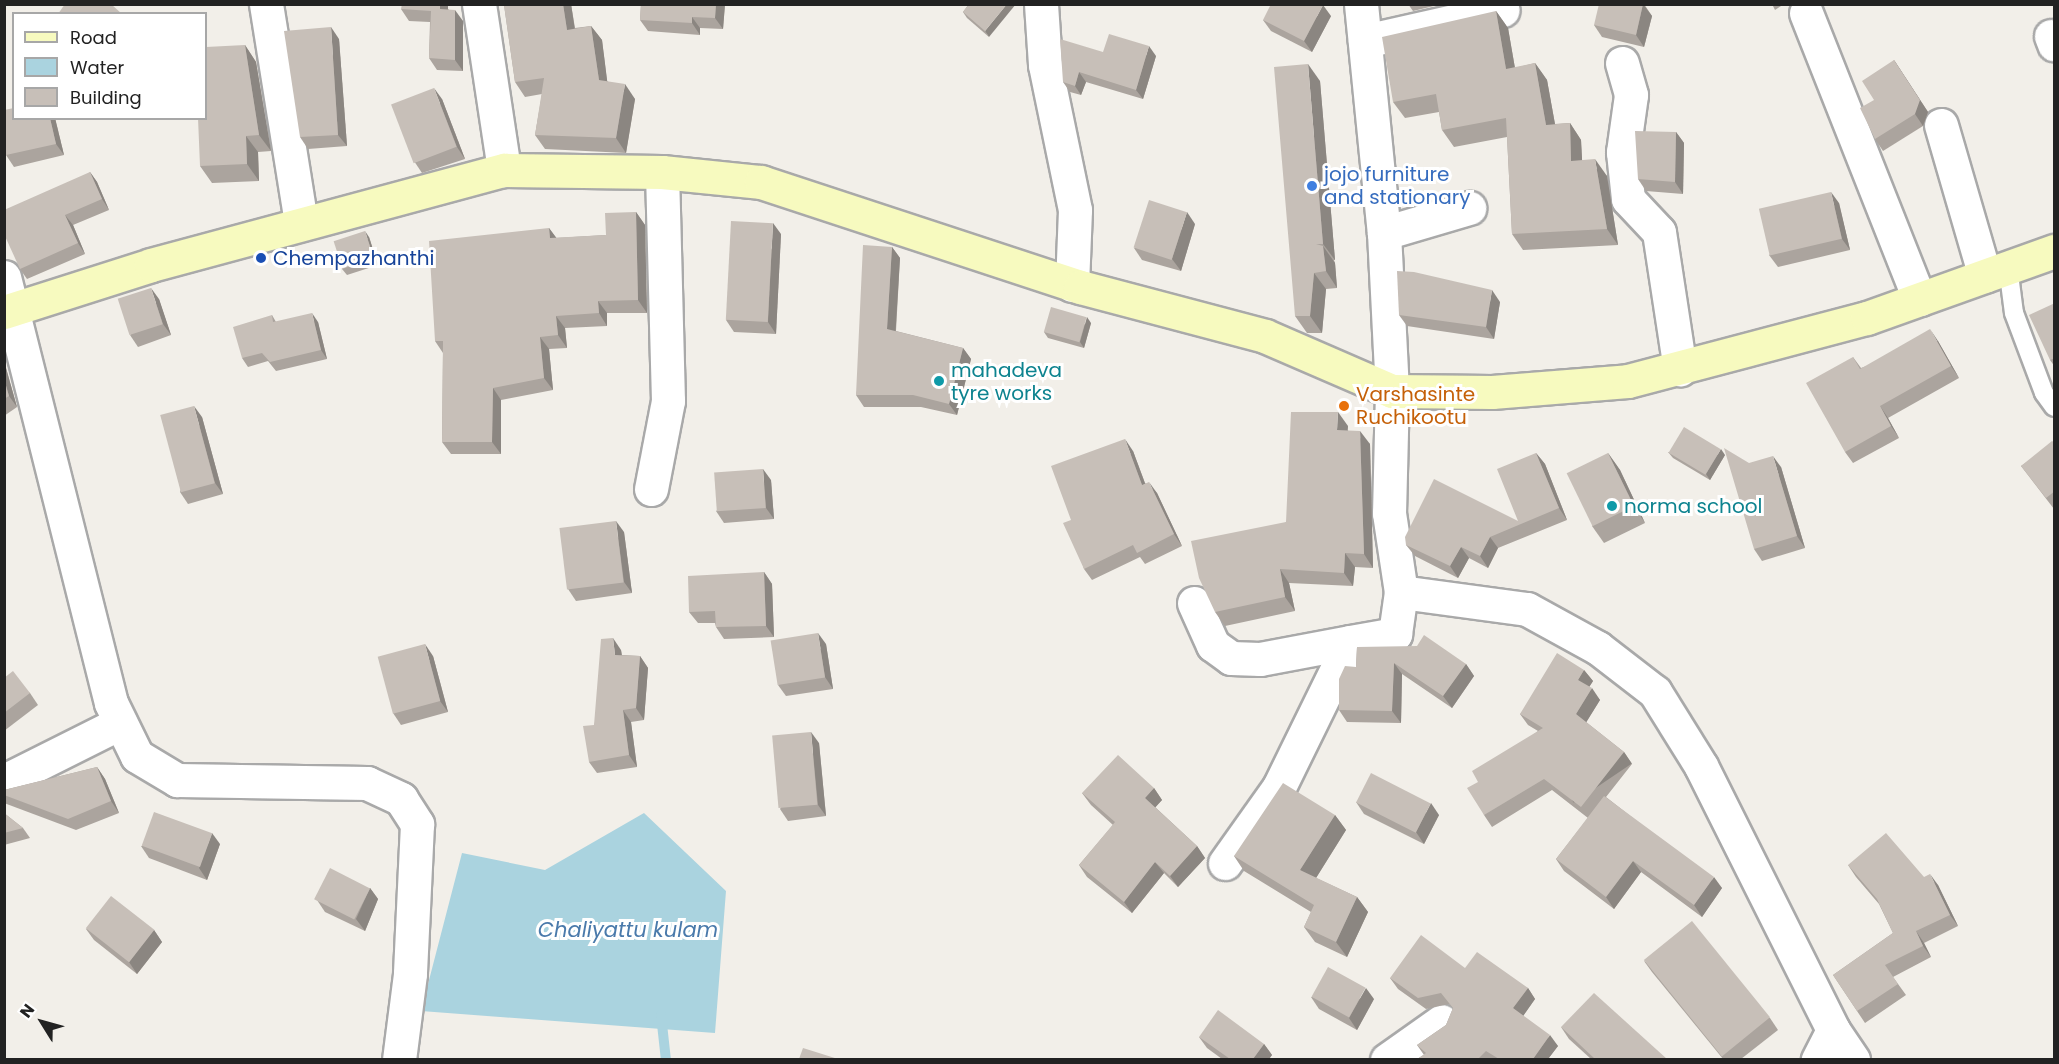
<!DOCTYPE html>
<html>
<head>
<meta charset="utf-8">
<style>
	body { margin:0 }
	#map { position:relative; width:2059px; height:1064px; overflow:hidden; background:#f2efe9; font-family:Poppins,sans-serif }
	div>[style] { position:absolute }
	.water>* { inset:0; background:#aad3df }
	.stream>* { height:10px; margin:-5px; padding:0 5px; transform-origin:5px; border-radius:5px; background:#aad3df }
	.roads { filter:drop-shadow(2px 0 #a9a9a9) drop-shadow(-2px 0 #a9a9a9) drop-shadow(0 2px #a9a9a9) drop-shadow(0 -2px #a9a9a9) }
	.lane>* { height:18px; margin:-9px; padding:0 9px; transform-origin:9px; border-radius:9px; background:#fff }
	.street>* { height:33px; margin:-16.5px; padding:0 16.5px; transform-origin:16.5px; border-radius:16.5px; background:#fff }
	.secondary>* { height:33px; margin:-16.5px; padding:0 16.5px; transform-origin:16.5px; border-radius:16.5px; background:#f7fabf }
	.wall>* { inset:0; background:#aba49e }
	.shaded-wall>* { inset:0; background:#8b8681; transform-origin:0 0 }
	.building>* { inset:0; background:#c7bfb8; transform-origin:0 0 }
	.dots>* { width:16px; height:16px; translate:-50% -50%; box-sizing:border-box; border:3px solid #fff; border-radius:50% }
	span { translate:-50% -50%; white-space:nowrap; text-align:center; line-height:1.15; -webkit-text-stroke:6px #fff; paint-order:stroke }
	.shop-label { font-size:20px; color:#366cbe }
	.left { translate:0 -50%; text-align:left }
	.transit-label { font-size:20px; color:#164399 }
	.culture-label { font-size:20px; color:#0d838f }
	.food-label { font-size:20px; color:#c56008 }
	.water-label { font-size:21px; color:#4a7aab; font-style:italic }
	.frame { position:absolute; inset:0; border:6px solid #222; pointer-events:none }
	.legend { position:absolute; left:12px; top:12px; width:195px; height:108px; box-sizing:border-box; background:#fff; border:2px solid #a7a7a7; margin:0; padding:8px 10px; list-style:none; font-size:18px; color:#222 }
	.legend li { display:flex; align-items:center; gap:12px; height:30px }
	.legend b { width:30px; border:2px solid #a7a7a7 }
	.north { position:absolute; left:12px; top:992px; width:60px; height:60px; -webkit-text-stroke:4px #fff; paint-order:stroke; rotate:307deg; font-size:16px; font-weight:700; line-height:24px; text-align:center; color:#222 }
	.north::after { content:''; display:block; margin:auto; width:21px; height:27px; background:#222; clip-path:polygon(50% 0,100% 100%,50% 72%,0 100%) }
</style>
</head>
<body>
<div id="map">
	<div class="water">
		<i style="clip-path:polygon(644px 813px,726px 891px,715px 1033px,421px 1011px,462px 853px,545px 870px)"></i>
	</div>
	<div class="stream">
		<i style="left:661px;top:1015px;width:45px;rotate:83.7deg"></i>
	</div>
	<div class="roads">
		<div class="lane">
			<i style="left:2008px;top:267px;width:46px;rotate:82.6deg"></i>
			<i style="left:2014px;top:313px;width:85px;rotate:69.4deg"></i>
			<i style="left:2044px;top:393px;width:17px;rotate:54deg"></i>
		</div>
		<div class="street">
			<i style="left:266px;top:4px;width:222px;rotate:80.9deg"></i>
			<i style="left:479px;top:4px;width:168px;rotate:81.4deg"></i>
			<i style="left:1041px;top:4px;width:61px;rotate:86.2deg"></i>
			<i style="left:1045px;top:65px;width:148px;rotate:78.3deg"></i>
			<i style="left:1075px;top:210px;width:75px;rotate:92.3deg"></i>
			<i style="left:1361px;top:4px;width:230px;rotate:84.3deg"></i>
			<i style="left:1384px;top:233px;width:158px;rotate:87.1deg"></i>
			<i style="left:1392px;top:391px;width:122px;rotate:91.4deg"></i>
			<i style="left:1389px;top:513px;width:80px;rotate:81.4deg"></i>
			<i style="left:1401px;top:592px;width:127px;rotate:7.7deg"></i>
			<i style="left:1527px;top:609px;width:81px;rotate:28.8deg"></i>
			<i style="left:1598px;top:648px;width:72px;rotate:37.7deg"></i>
			<i style="left:1655px;top:692px;width:87px;rotate:58.1deg"></i>
			<i style="left:1701px;top:766px;width:295px;rotate:63.4deg"></i>
			<i style="left:1833px;top:1030px;width:34px;rotate:117deg"></i>
			<i style="left:1806px;top:13px;width:308px;rotate:68.4deg"></i>
			<i style="left:2051px;top:36px;width:9px;rotate:69deg"></i>
			<i style="left:1365px;top:41px;width:141px;rotate:-12.7deg"></i>
			<i style="left:1622px;top:63px;width:33px;rotate:74deg"></i>
			<i style="left:1631px;top:95px;width:58px;rotate:98deg"></i>
			<i style="left:1623px;top:152px;width:47px;rotate:83.9deg"></i>
			<i style="left:1628px;top:199px;width:45px;rotate:46.8deg"></i>
			<i style="left:1659px;top:232px;width:139px;rotate:81.3deg"></i>
			<i style="left:1941px;top:125px;width:157px;rotate:73.8deg"></i>
			<i style="left:1384px;top:233px;width:89px;rotate:-16.4deg"></i>
			<i style="left:4px;top:277px;width:439px;rotate:75.9deg"></i>
			<i style="left:111px;top:703px;width:59px;rotate:63.9deg"></i>
			<i style="left:137px;top:756px;width:47px;rotate:31deg"></i>
			<i style="left:177px;top:780px;width:190px;rotate:0.9deg"></i>
			<i style="left:367px;top:783px;width:38px;rotate:25deg"></i>
			<i style="left:401px;top:799px;width:30px;rotate:57deg"></i>
			<i style="left:417px;top:824px;width:150px;rotate:92.7deg"></i>
			<i style="left:410px;top:974px;width:87px;rotate:97.3deg"></i>
			<i style="left:651px;top:489px;width:90px;rotate:-79.1deg"></i>
			<i style="left:668px;top:401px;width:229px;rotate:-91.5deg"></i>
			<i style="left:1194px;top:603px;width:46px;rotate:65.7deg"></i>
			<i style="left:1213px;top:645px;width:22px;rotate:36deg"></i>
			<i style="left:1231px;top:658px;width:29px;rotate:2deg"></i>
			<i style="left:1260px;top:659px;width:92px;rotate:-10.7deg"></i>
			<i style="left:4px;top:781px;width:130px;rotate:-26.6deg"></i>
			<i style="left:1225px;top:863px;width:93px;rotate:-54.6deg"></i>
			<i style="left:1279px;top:787px;width:161px;rotate:-63.9deg"></i>
			<i style="left:1350px;top:642px;width:46px;rotate:-10.1deg"></i>
			<i style="left:1395px;top:634px;width:42px;rotate:-81.9deg"></i>
			<i style="left:1833px;top:1030px;width:36px;rotate:56deg"></i>
			<i style="left:1387px;top:1060px;width:67px;rotate:-35.3deg"></i>
		</div>
		<div class="secondary">
			<i style="left:4px;top:312px;width:154px;rotate:-17.7deg"></i>
			<i style="left:151px;top:265px;width:366px;rotate:-15.1deg"></i>
			<i style="left:504px;top:170px;width:158px;rotate:0.7deg"></i>
			<i style="left:662px;top:172px;width:100px;rotate:5.8deg"></i>
			<i style="left:761px;top:182px;width:336px;rotate:18.2deg"></i>
			<i style="left:1080px;top:287px;width:191px;rotate:14.8deg"></i>
			<i style="left:1265px;top:336px;width:138px;rotate:23.4deg"></i>
			<i style="left:1392px;top:391px;width:100px;rotate:0.6deg"></i>
			<i style="left:1492px;top:392px;width:136px;rotate:-4.6deg"></i>
			<i style="left:1628px;top:381px;width:247px;rotate:-14.8deg"></i>
			<i style="left:1867px;top:318px;width:199px;rotate:-19.7deg"></i>
		</div>
	</div>
	<div class="wall">
		<i style="clip-path:polygon(571px 4px,575px 28px,591px 26px,602px 40px,607px 81px,635px 99px,626px 153px,545px 149px,535px 135px,542px 94px,525px 97px,515px 82px,504px 5px)"></i>
		<i style="clip-path:polygon(641px 4px,725px 4px,723px 29px,700px 28px,700px 35px,648px 31px,640px 20px)"></i>
		<i style="clip-path:polygon(969px 4px,989px 37px,967px 18px,963px 12px)"></i>
		<i style="clip-path:polygon(1408px 4px,1442px 4px,1413px 11px)"></i>
		<i style="clip-path:polygon(1644px 4px,1652px 16px,1644px 47px,1602px 37px,1594px 25px)"></i>
		<i style="clip-path:polygon(1772px 4px,1784px 4px,1775px 10px)"></i>
		<i style="clip-path:polygon(401px 9px,448px 9px,463px 21px,463px 71px,437px 70px,429px 58px,430px 22px,409px 21px)"></i>
		<i style="clip-path:polygon(1496px 11px,1508px 28px,1515px 68px,1535px 63px,1547px 80px,1555px 124px,1570px 123px,1581px 140px,1582px 160px,1607px 176px,1618px 245px,1523px 250px,1512px 234px,1507px 137px,1454px 147px,1442px 130px,1439px 112px,1405px 118px,1393px 102px)"></i>
		<i style="clip-path:polygon(1331px 16px,1312px 52px,1271px 31px,1263px 20px)"></i>
		<i style="clip-path:polygon(339px 39px,347px 146px,308px 149px,300px 137px)"></i>
		<i style="clip-path:polygon(245px 45px,256px 62px,271px 151px,258px 152px,259px 181px,212px 183px,200px 166px)"></i>
		<i style="clip-path:polygon(1103px 52px,1156px 56px,1143px 99px,1086px 82px,1081px 95px,1070px 92px,1063px 82px)"></i>
		<i style="clip-path:polygon(1894px 60px,1928px 112px,1923px 126px,1883px 151px,1875px 139px,1874px 100px)"></i>
		<i style="clip-path:polygon(1320px 81px,1335px 260px,1334px 260px,1335px 263px,1337px 288px,1326px 289px,1322px 333px,1307px 333px,1295px 316px)"></i>
		<i style="clip-path:polygon(442px 99px,465px 159px,422px 173px,414px 161px)"></i>
		<i style="clip-path:polygon(14px 118px,55px 118px,64px 155px,14px 167px,6px 155px)"></i>
		<i style="clip-path:polygon(1676px 132px,1684px 143px,1683px 194px,1646px 191px,1638px 179px)"></i>
		<i style="clip-path:polygon(90px 172px,97px 182px,109px 210px,73px 225px,85px 254px,27px 279px,20px 269px)"></i>
		<i style="clip-path:polygon(1839px 203px,1850px 250px,1778px 267px,1769px 255px)"></i>
		<i style="clip-path:polygon(636px 212px,645px 225px,647px 313px,607px 313px,607px 326px,565px 328px,567px 348px,549px 349px,553px 390px,501px 400px,501px 454px,451px 454px,442px 442px,443px 353px,435px 341px,549px 228px,556px 238px,606px 235px)"></i>
		<i style="clip-path:polygon(1195px 224px,1181px 271px,1142px 260px,1134px 248px)"></i>
		<i style="clip-path:polygon(781px 234px,776px 334px,734px 332px,726px 320px)"></i>
		<i style="clip-path:polygon(369px 237px,378px 265px,347px 275px,342px 269px)"></i>
		<i style="clip-path:polygon(892px 247px,900px 258px,896px 331px,963px 348px,971px 359px,957px 415px,921px 407px,864px 407px,856px 395px)"></i>
		<i style="clip-path:polygon(159px 299px,171px 335px,138px 347px,130px 335px)"></i>
		<i style="clip-path:polygon(1500px 302px,1494px 339px,1407px 326px,1399px 315px)"></i>
		<i style="clip-path:polygon(2055px 303px,2055px 367px,2050px 360px)"></i>
		<i style="clip-path:polygon(272px 315px,276px 322px,318px 322px,327px 359px,276px 371px,268px 361px,248px 367px,242px 358px)"></i>
		<i style="clip-path:polygon(1091px 323px,1084px 348px,1048px 338px,1044px 332px)"></i>
		<i style="clip-path:polygon(1938px 341px,1959px 378px,1888px 418px,1899px 438px,1853px 463px,1845px 452px,1853px 357px,1861px 368px)"></i>
		<i style="clip-path:polygon(4px 361px,17px 407px,4px 416px)"></i>
		<i style="clip-path:polygon(202px 417px,223px 494px,188px 504px,180px 492px)"></i>
		<i style="clip-path:polygon(1348px 426px,1347px 430px,1370px 444px,1373px 568px,1355px 567px,1353px 586px,1289px 583px,1295px 611px,1225px 626px,1215px 612px,1286px 522px)"></i>
		<i style="clip-path:polygon(2055px 443px,2054px 509px,2021px 466px)"></i>
		<i style="clip-path:polygon(1133px 451px,1145px 483px,1157px 493px,1182px 546px,1145px 564px,1140px 557px,1092px 580px,1084px 569px,1071px 520px)"></i>
		<i style="clip-path:polygon(1668px 452px,1725px 455px,1710px 480px,1673px 458px)"></i>
		<i style="clip-path:polygon(1536px 453px,1545px 464px,1567px 520px,1498px 548px,1488px 568px,1469px 558px,1458px 578px,1415px 556px,1406px 545px,1518px 521px)"></i>
		<i style="clip-path:polygon(1608px 453px,1620px 470px,1645px 523px,1604px 543px,1592px 526px)"></i>
		<i style="clip-path:polygon(1781px 467px,1805px 548px,1762px 561px,1754px 549px)"></i>
		<i style="clip-path:polygon(771px 480px,774px 519px,724px 523px,716px 511px)"></i>
		<i style="clip-path:polygon(624px 532px,632px 593px,576px 601px,568px 589px)"></i>
		<i style="clip-path:polygon(764px 572px,772px 584px,774px 637px,724px 639px,716px 627px,715px 623px,698px 623px,689px 612px)"></i>
		<i style="clip-path:polygon(826px 644px,833px 689px,786px 696px,778px 685px)"></i>
		<i style="clip-path:polygon(1357px 647px,1466px 664px,1474px 676px,1452px 708px,1402px 674px,1401px 723px,1347px 722px,1339px 710px,1356px 667px)"></i>
		<i style="clip-path:polygon(621px 650px,622px 655px,640px 656px,648px 668px,644px 720px,631px 722px,637px 767px,597px 773px,589px 762px,594px 725px)"></i>
		<i style="clip-path:polygon(433px 656px,448px 712px,401px 725px,393px 713px)"></i>
		<i style="clip-path:polygon(1584px 670px,1593px 681px,1589px 687px,1600px 700px,1586px 722px,1624px 752px,1632px 764px,1606px 797px,1722px 888px,1702px 917px,1641px 872px,1614px 909px,1564px 871px,1556px 859px,1588px 818px,1552px 790px,1492px 827px,1484px 815px,1478px 782px,1538px 731px,1528px 725px,1520px 714px)"></i>
		<i style="clip-path:polygon(4px 678px,30px 693px,38px 705px,4px 731px)"></i>
		<i style="clip-path:polygon(819px 743px,826px 816px,788px 821px,780px 809px)"></i>
		<i style="clip-path:polygon(97px 767px,105px 779px,119px 813px,76px 830px,4px 803px,4px 790px)"></i>
		<i style="clip-path:polygon(1154px 788px,1162px 800px,1155px 807px,1197px 846px,1205px 858px,1178px 887px,1164px 873px,1132px 913px,1087px 877px,1079px 865px,1113px 825px,1091px 805px,1082px 793px)"></i>
		<i style="clip-path:polygon(1356px 802px,1439px 815px,1424px 844px,1364px 814px)"></i>
		<i style="clip-path:polygon(4px 813px,23px 828px,30px 838px,4px 845px)"></i>
		<i style="clip-path:polygon(1335px 815px,1346px 830px,1316px 878px,1357px 897px,1368px 912px,1347px 957px,1315px 942px,1304px 927px,1311px 912px,1244px 871px,1234px 856px)"></i>
		<i style="clip-path:polygon(220px 844px,207px 880px,149px 858px,141px 846px)"></i>
		<i style="clip-path:polygon(1848px 865px,1924px 877px,1938px 885px,1958px 926px,1924px 943px,1931px 957px,1893px 977px,1906px 995px,1865px 1023px,1833px 975px,1893px 933px,1879px 904px,1856px 877px)"></i>
		<i style="clip-path:polygon(370px 888px,378px 899px,365px 931px,325px 912px,317px 900px)"></i>
		<i style="clip-path:polygon(86px 929px,154px 930px,162px 942px,137px 974px,94px 940px)"></i>
		<i style="clip-path:polygon(1644px 961px,1770px 1018px,1778px 1030px,1741px 1059px,1723px 1059px,1652px 972px)"></i>
		<i style="clip-path:polygon(1465px 968px,1528px 988px,1535px 999px,1523px 1016px,1558px 1046px,1548px 1059px,1417px 1059px,1424px 1055px,1417px 1045px,1446px 1025px,1453px 1008px,1449px 1004px,1426px 1009px,1398px 989px,1390px 978px)"></i>
		<i style="clip-path:polygon(1311px 997px,1374px 999px,1357px 1030px,1319px 1009px)"></i>
		<i style="clip-path:polygon(1561px 1027px,1667px 1059px,1591px 1059px,1569px 1039px)"></i>
		<i style="clip-path:polygon(1199px 1037px,1264px 1044px,1272px 1055px,1269px 1059px,1222px 1059px,1207px 1048px)"></i>
	</div>
	<div class="shaded-wall">
		<i style="clip-path:polygon(440px 4px,448px 4px,448px 20px,440px 9px)"></i>
		<i style="clip-path:polygon(563px 4px,571px 4px,577px 44px,567px 30px)"></i>
		<i style="clip-path:polygon(716px 4px,725px 4px,723px 29px,715px 18px)"></i>
		<i style="clip-path:polygon(1007px 4px,1016px 4px,989px 37px,985px 31px)"></i>
		<i style="clip-path:polygon(1643px 4px,1652px 16px,1644px 47px,1636px 35px)"></i>
		<i style="clip-path:polygon(1323px 5px,1331px 16px,1312px 52px,1304px 41px)"></i>
		<i style="clip-path:polygon(455px 10px,463px 21px,463px 71px,455px 60px)"></i>
		<i style="clip-path:polygon(1496px 11px,1508px 28px,1518px 86px,1506px 69px)"></i>
		<i style="clip-path:polygon(692px 17px,700px 28px,700px 35px,692px 23px)"></i>
		<i style="clip-path:polygon(591px 26px,602px 40px,609px 95px,599px 80px)"></i>
		<i style="clip-path:polygon(331px 27px,339px 39px,347px 146px,338px 135px)"></i>
		<i style="clip-path:polygon(245px 45px,256px 62px,271px 151px,259px 135px)"></i>
		<i style="clip-path:polygon(1149px 46px,1156px 56px,1143px 99px,1136px 90px)"></i>
		<i style="clip-path:polygon(1894px 60px,1928px 112px,1923px 126px,1915px 114px)"></i>
		<i style="clip-path:polygon(1535px 63px,1547px 80px,1558px 141px,1546px 125px)"></i>
		<i style="clip-path:polygon(1308px 64px,1320px 81px,1335px 260px,1323px 244px)"></i>
		<i style="clip-path:polygon(1079px 72px,1086px 82px,1081px 95px,1075px 86px)"></i>
		<i style="clip-path:polygon(625px 84px,635px 99px,626px 153px,616px 138px)"></i>
		<i style="clip-path:polygon(434px 88px,442px 99px,465px 159px,457px 147px)"></i>
		<i style="clip-path:polygon(50px 118px,55px 118px,64px 155px,56px 144px)"></i>
		<i style="clip-path:polygon(1570px 123px,1581px 140px,1583px 177px,1571px 161px)"></i>
		<i style="clip-path:polygon(1676px 132px,1684px 143px,1683px 194px,1675px 182px)"></i>
		<i style="clip-path:polygon(246px 136px,258px 152px,259px 181px,247px 164px)"></i>
		<i style="clip-path:polygon(1595px 159px,1607px 176px,1618px 245px,1607px 229px)"></i>
		<i style="clip-path:polygon(90px 172px,97px 182px,109px 210px,102px 199px)"></i>
		<i style="clip-path:polygon(1831px 192px,1839px 203px,1850px 250px,1842px 239px)"></i>
		<i style="clip-path:polygon(636px 212px,645px 225px,647px 313px,638px 300px)"></i>
		<i style="clip-path:polygon(1187px 212px,1195px 224px,1181px 271px,1172px 259px)"></i>
		<i style="clip-path:polygon(65px 215px,73px 225px,85px 254px,78px 243px)"></i>
		<i style="clip-path:polygon(773px 223px,781px 234px,776px 334px,768px 322px)"></i>
		<i style="clip-path:polygon(549px 228px,558px 240px,550px 238px)"></i>
		<i style="clip-path:polygon(365px 231px,369px 237px,378px 265px,374px 259px)"></i>
		<i style="clip-path:polygon(1323px 246px,1335px 263px,1337px 288px,1326px 271px)"></i>
		<i style="clip-path:polygon(892px 247px,900px 258px,895px 340px,887px 329px)"></i>
		<i style="clip-path:polygon(1314px 273px,1326px 289px,1322px 333px,1310px 316px)"></i>
		<i style="clip-path:polygon(151px 288px,159px 299px,171px 335px,163px 324px)"></i>
		<i style="clip-path:polygon(1492px 290px,1500px 302px,1494px 339px,1486px 327px)"></i>
		<i style="clip-path:polygon(598px 301px,607px 313px,607px 326px,599px 313px)"></i>
		<i style="clip-path:polygon(312px 313px,318px 322px,327px 359px,321px 350px)"></i>
		<i style="clip-path:polygon(556px 316px,565px 328px,567px 348px,558px 335px)"></i>
		<i style="clip-path:polygon(1087px 317px,1091px 323px,1084px 348px,1080px 342px)"></i>
		<i style="clip-path:polygon(1930px 329px,1938px 341px,1959px 378px,1951px 366px)"></i>
		<i style="clip-path:polygon(540px 337px,549px 349px,553px 390px,544px 378px)"></i>
		<i style="clip-path:polygon(963px 348px,971px 359px,957px 415px,949px 404px)"></i>
		<i style="clip-path:polygon(4px 361px,17px 407px,9px 396px,4px 379px)"></i>
		<i style="clip-path:polygon(493px 388px,501px 400px,501px 454px,492px 442px)"></i>
		<i style="clip-path:polygon(194px 406px,202px 417px,223px 494px,215px 483px)"></i>
		<i style="clip-path:polygon(1880px 406px,1888px 418px,1899px 438px,1891px 426px)"></i>
		<i style="clip-path:polygon(1338px 412px,1348px 426px,1347px 444px,1337px 430px)"></i>
		<i style="clip-path:polygon(1360px 431px,1370px 444px,1373px 568px,1364px 554px)"></i>
		<i style="clip-path:polygon(1125px 439px,1133px 451px,1150px 497px,1142px 485px)"></i>
		<i style="clip-path:polygon(1721px 449px,1725px 455px,1710px 480px,1706px 474px)"></i>
		<i style="clip-path:polygon(1536px 453px,1545px 464px,1567px 520px,1559px 508px)"></i>
		<i style="clip-path:polygon(1608px 453px,1620px 470px,1645px 523px,1634px 506px)"></i>
		<i style="clip-path:polygon(1773px 456px,1781px 467px,1805px 548px,1797px 536px)"></i>
		<i style="clip-path:polygon(763px 469px,771px 480px,774px 519px,766px 508px)"></i>
		<i style="clip-path:polygon(1149px 482px,1157px 493px,1182px 546px,1174px 534px)"></i>
		<i style="clip-path:polygon(616px 521px,624px 532px,632px 593px,624px 582px)"></i>
		<i style="clip-path:polygon(1490px 537px,1498px 548px,1488px 568px,1480px 556px)"></i>
		<i style="clip-path:polygon(1461px 547px,1469px 558px,1458px 578px,1450px 566px)"></i>
		<i style="clip-path:polygon(1345px 553px,1355px 567px,1353px 586px,1344px 573px)"></i>
		<i style="clip-path:polygon(1280px 569px,1289px 583px,1295px 611px,1285px 597px)"></i>
		<i style="clip-path:polygon(764px 572px,772px 584px,774px 637px,766px 626px)"></i>
		<i style="clip-path:polygon(818px 633px,826px 644px,833px 689px,825px 677px)"></i>
		<i style="clip-path:polygon(613px 638px,621px 650px,623px 666px,615px 655px)"></i>
		<i style="clip-path:polygon(425px 644px,433px 656px,448px 712px,440px 701px)"></i>
		<i style="clip-path:polygon(640px 656px,648px 668px,644px 720px,636px 708px)"></i>
		<i style="clip-path:polygon(1394px 663px,1402px 674px,1401px 723px,1392px 711px)"></i>
		<i style="clip-path:polygon(1466px 664px,1474px 676px,1452px 708px,1443px 696px)"></i>
		<i style="clip-path:polygon(1584px 670px,1593px 681px,1586px 692px,1578px 680px)"></i>
		<i style="clip-path:polygon(1592px 688px,1600px 700px,1584px 726px,1576px 714px)"></i>
		<i style="clip-path:polygon(623px 710px,631px 722px,637px 767px,629px 755px)"></i>
		<i style="clip-path:polygon(811px 732px,819px 743px,826px 816px,818px 805px)"></i>
		<i style="left:1624px;top:752px;width:14px;height:70px;rotate:56deg"></i>
		<i style="clip-path:polygon(97px 767px,105px 779px,119px 813px,111px 801px)"></i>
		<i style="clip-path:polygon(1154px 788px,1162px 800px,1153px 810px,1145px 798px)"></i>
		<i style="clip-path:polygon(1431px 803px,1439px 815px,1424px 844px,1416px 832px)"></i>
		<i style="clip-path:polygon(1335px 815px,1346px 830px,1311px 886px,1300px 870px)"></i>
		<i style="clip-path:polygon(212px 833px,220px 844px,207px 880px,199px 868px)"></i>
		<i style="clip-path:polygon(1197px 846px,1205px 858px,1178px 887px,1170px 876px)"></i>
		<i style="clip-path:polygon(1633px 861px,1641px 872px,1614px 909px,1606px 897px)"></i>
		<i style="clip-path:polygon(1155px 862px,1164px 873px,1132px 913px,1124px 902px)"></i>
		<i style="clip-path:polygon(1930px 874px,1938px 885px,1958px 926px,1950px 915px)"></i>
		<i style="clip-path:polygon(1714px 877px,1722px 888px,1702px 917px,1694px 905px)"></i>
		<i style="clip-path:polygon(370px 888px,378px 899px,365px 931px,356px 919px)"></i>
		<i style="clip-path:polygon(1357px 897px,1368px 912px,1347px 957px,1336px 942px)"></i>
		<i style="clip-path:polygon(154px 930px,162px 942px,137px 974px,129px 962px)"></i>
		<i style="clip-path:polygon(1916px 931px,1924px 943px,1931px 957px,1923px 946px)"></i>
		<i style="clip-path:polygon(1366px 988px,1374px 999px,1357px 1030px,1349px 1018px)"></i>
		<i style="clip-path:polygon(1528px 988px,1535px 999px,1521px 1019px,1513px 1008px)"></i>
		<i style="clip-path:polygon(1550px 1035px,1558px 1046px,1548px 1059px,1533px 1059px)"></i>
		<i style="clip-path:polygon(1264px 1044px,1272px 1055px,1269px 1059px,1253px 1059px)"></i>
	</div>
	<div class="building">
		<i style="clip-path:polygon(65px 4px,111px 4px,122px 14px,58px 14px)"></i>
		<i style="clip-path:polygon(402px 4px,440px 4px,440px 9px,455px 10px,455px 60px,429px 58px,431px 11px,401px 9px)"></i>
		<i style="clip-path:polygon(563px 4px,567px 30px,591px 26px,599px 80px,625px 84px,616px 138px,535px 135px,544px 78px,515px 82px,504px 5px)"></i>
		<i style="clip-path:polygon(641px 4px,716px 4px,715px 18px,692px 17px,692px 23px,640px 20px)"></i>
		<i style="clip-path:polygon(969px 4px,1007px 4px,985px 31px,963px 12px)"></i>
		<i style="clip-path:polygon(1271px 4px,1323px 4px,1323px 5px,1304px 41px,1263px 20px)"></i>
		<i style="clip-path:polygon(1599px 4px,1643px 4px,1636px 35px,1594px 25px)"></i>
		<i style="clip-path:polygon(1496px 11px,1506px 69px,1535px 63px,1546px 125px,1570px 123px,1571px 161px,1595px 159px,1607px 229px,1512px 234px,1506px 118px,1442px 130px,1436px 94px,1393px 102px,1382px 37px)"></i>
		<i style="clip-path:polygon(331px 27px,338px 135px,300px 137px,284px 31px)"></i>
		<i style="clip-path:polygon(1109px 34px,1149px 46px,1136px 90px,1079px 72px,1075px 86px,1063px 82px,1060px 39px,1103px 52px)"></i>
		<i style="clip-path:polygon(245px 45px,259px 135px,246px 136px,247px 164px,200px 166px,198px 118px,206px 118px,206px 47px)"></i>
		<i style="clip-path:polygon(1894px 60px,1920px 100px,1915px 114px,1875px 139px,1860px 108px,1874px 100px,1862px 81px)"></i>
		<i style="clip-path:polygon(1308px 64px,1323px 244px,1316px 244px,1323px 246px,1326px 271px,1314px 273px,1310px 316px,1295px 316px,1274px 67px)"></i>
		<i style="left:434px;top:88px;width:63px;height:46px;rotate:69deg"></i>
		<i style="clip-path:polygon(14px 108px,14px 118px,50px 118px,56px 144px,6px 155px,4px 148px,4px 110px)"></i>
		<i style="clip-path:polygon(1635px 131px,1676px 132px,1675px 182px,1638px 179px)"></i>
		<i style="clip-path:polygon(90px 172px,102px 199px,65px 215px,78px 243px,20px 269px,4px 234px,4px 210px)"></i>
		<i style="left:1831px;top:192px;width:48px;height:74px;rotate:77deg"></i>
		<i style="left:1149px;top:200px;width:40px;height:50px;rotate:18deg"></i>
		<i style="clip-path:polygon(636px 212px,638px 300px,598px 301px,599px 313px,556px 316px,558px 335px,540px 337px,544px 378px,493px 388px,492px 442px,442px 442px,443px 341px,435px 341px,429px 241px,549px 228px,550px 238px,606px 235px,605px 213px)"></i>
		<i style="left:731px;top:221px;width:42px;height:99px;rotate:3deg"></i>
		<i style="left:365px;top:231px;width:29px;height:33px;rotate:72deg"></i>
		<i style="clip-path:polygon(863px 245px,892px 247px,887px 329px,963px 348px,949px 404px,913px 395px,856px 395px)"></i>
		<i style="clip-path:polygon(1397px 271px,1414px 272px,1492px 290px,1486px 327px,1399px 315px)"></i>
		<i style="left:151px;top:288px;width:38px;height:35px;rotate:72deg"></i>
		<i style="clip-path:polygon(2055px 303px,2055px 358px,2050px 360px,2029px 315px)"></i>
		<i style="left:1051px;top:307px;width:37px;height:26px;rotate:16deg"></i>
		<i style="clip-path:polygon(312px 313px,321px 350px,270px 362px,262px 353px,242px 358px,233px 327px,272px 315px,273px 322px)"></i>
		<i style="clip-path:polygon(1930px 329px,1951px 366px,1880px 406px,1891px 426px,1845px 452px,1806px 383px,1853px 357px,1860px 369px)"></i>
		<i style="clip-path:polygon(4px 379px,9px 396px,4px 399px)"></i>
		<i style="left:194px;top:406px;width:80px;height:35px;rotate:75deg"></i>
		<i style="clip-path:polygon(1291px 412px,1338px 412px,1337px 430px,1360px 431px,1364px 554px,1345px 553px,1344px 573px,1280px 569px,1285px 597px,1215px 612px,1199px 578px,1191px 541px,1286px 522px)"></i>
		<i style="left:1684px;top:427px;width:43px;height:30px;rotate:31deg"></i>
		<i style="clip-path:polygon(1125px 439px,1142px 485px,1149px 482px,1174px 534px,1137px 553px,1133px 545px,1084px 569px,1063px 523px,1071px 520px,1051px 466px)"></i>
		<i style="clip-path:polygon(2052px 441px,2055px 443px,2055px 491px,2046px 498px,2021px 466px)"></i>
		<i style="clip-path:polygon(1724px 448px,1749px 463px,1773px 456px,1797px 536px,1754px 549px)"></i>
		<i style="clip-path:polygon(1536px 453px,1559px 508px,1490px 537px,1480px 556px,1461px 547px,1450px 566px,1406px 545px,1405px 537px,1434px 479px,1518px 521px,1497px 469px)"></i>
		<i style="left:1608px;top:453px;width:59px;height:46px;rotate:64deg"></i>
		<i style="left:763px;top:469px;width:39px;height:49px;rotate:86deg"></i>
		<i style="left:616px;top:521px;width:62px;height:57px;rotate:83deg"></i>
		<i style="clip-path:polygon(764px 572px,766px 626px,716px 627px,715px 611px,689px 612px,688px 576px)"></i>
		<i style="left:818px;top:633px;width:45px;height:48px;rotate:81deg"></i>
		<i style="clip-path:polygon(1424px 635px,1466px 664px,1443px 696px,1394px 663px,1392px 711px,1339px 710px,1339px 679px,1345px 666px,1356px 667px,1357px 647px,1417px 646px)"></i>
		<i style="clip-path:polygon(613px 638px,615px 655px,640px 656px,636px 708px,623px 710px,629px 755px,589px 762px,583px 726px,594px 725px,601px 639px)"></i>
		<i style="left:425px;top:644px;width:59px;height:49px;rotate:75deg"></i>
		<i style="clip-path:polygon(1557px 653px,1584px 670px,1578px 680px,1592px 688px,1576px 714px,1624px 752px,1581px 807px,1544px 779px,1484px 815px,1467px 788px,1478px 782px,1472px 771px,1543px 728px,1520px 714px)"></i>
		<i style="clip-path:polygon(13px 671px,30px 693px,4px 713px,4px 678px)"></i>
		<i style="left:811px;top:732px;width:73px;height:39px;rotate:85deg"></i>
		<i style="clip-path:polygon(1118px 755px,1154px 788px,1145px 798px,1197px 846px,1170px 876px,1155px 862px,1124px 902px,1079px 865px,1115px 822px,1082px 793px)"></i>
		<i style="clip-path:polygon(97px 767px,111px 801px,68px 819px,4px 795px,4px 790px)"></i>
		<i style="left:1371px;top:773px;width:67px;height:33px;rotate:27deg"></i>
		<i style="clip-path:polygon(1283px 783px,1335px 815px,1300px 870px,1357px 897px,1336px 942px,1304px 927px,1314px 905px,1234px 856px)"></i>
		<i style="clip-path:polygon(1604px 796px,1714px 877px,1694px 905px,1633px 861px,1606px 897px,1556px 859px)"></i>
		<i style="left:154px;top:812px;width:62px;height:36px;rotate:20deg"></i>
		<i style="clip-path:polygon(4px 813px,23px 828px,4px 833px)"></i>
		<i style="clip-path:polygon(1886px 833px,1924px 877px,1930px 874px,1950px 915px,1916px 931px,1923px 946px,1885px 965px,1898px 984px,1857px 1011px,1833px 975px,1893px 933px,1877px 899px,1848px 865px)"></i>
		<i style="left:330px;top:868px;width:45px;height:35px;rotate:27deg"></i>
		<i style="left:111px;top:896px;width:55px;height:41px;rotate:38deg"></i>
		<i style="left:1692px;top:921px;width:124px;height:62px;rotate:51deg"></i>
		<i style="clip-path:polygon(1421px 935px,1465px 968px,1477px 952px,1528px 988px,1513px 1008px,1550px 1035px,1533px 1059px,1499px 1059px,1486px 1051px,1478px 1059px,1417px 1059px,1426px 1053px,1417px 1045px,1446px 1025px,1453px 1008px,1441px 993px,1418px 998px,1390px 978px)"></i>
		<i style="left:1328px;top:967px;width:43px;height:34px;rotate:29deg"></i>
		<i style="clip-path:polygon(1594px 993px,1667px 1059px,1595px 1059px,1561px 1027px)"></i>
		<i style="clip-path:polygon(1218px 1010px,1264px 1044px,1253px 1059px,1230px 1059px,1199px 1037px)"></i>
		<i style="clip-path:polygon(803px 1048px,838px 1059px,799px 1059px)"></i>
	</div>
	<div class="dots">
		<i style="left:1312px;top:186px;background:#3f7fe0"></i>
		<i style="left:261px;top:258px;background:#1a4fb4"></i>
		<i style="left:939px;top:381px;background:#0f9aa8"></i>
		<i style="left:1344px;top:406px;background:#e8710a"></i>
		<i style="left:1612px;top:506px;background:#0f9aa8"></i>
	</div>
	<div class="shop-label">
		<span class="left" style="left:1324px;top:186px">jojo furniture<br>and stationary</span>
	</div>
	<div class="transit-label">
		<span class="left" style="left:273px;top:258px">Chempazhanthi</span>
	</div>
	<div class="culture-label">
		<span class="left" style="left:951px;top:382px">mahadeva<br>tyre works</span>
		<span class="left" style="left:1624px;top:506px">norma school</span>
	</div>
	<div class="food-label">
		<span class="left" style="left:1356px;top:406px">Varshasinte<br>Ruchikootu</span>
	</div>
	<div class="water-label">
		<span style="left:628px;top:930px">Chaliyattu kulam</span>
	</div>
	<div class="frame"></div>
	<ul class="legend">
	<li><b style="height:8px;background:#f7fabf"></b>Road</li>
	<li><b style="height:16px;background:#aad3df"></b>Water</li>
	<li><b style="height:16px;background:#c7bfb8"></b>Building</li>
	</ul>
	<div class="north">N</div>
</div>
</body>
</html>
